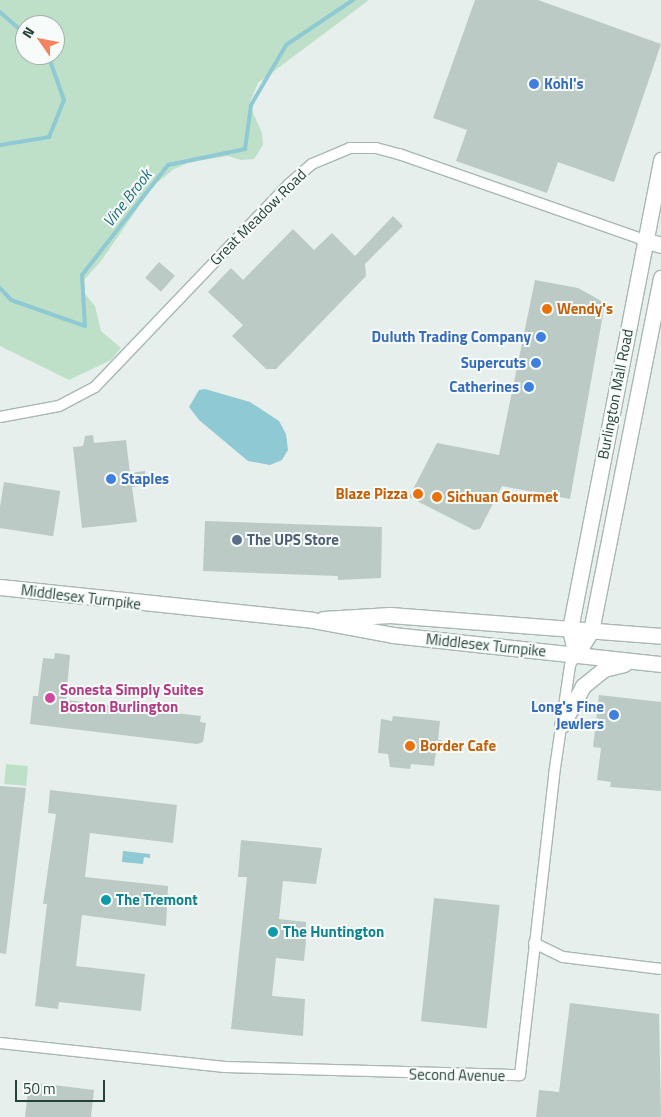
<!DOCTYPE html>
<html>
<head>
<meta charset="utf-8">
<style>
	body { margin:0 }
	#map { position:relative; width:661px; height:1117px; overflow:hidden; background:#e6efeb; font-family:"Titillium Web",sans-serif }
	div>[style] { position:absolute }
	.green>* { inset:0; background:#bfe0c8; transform-origin:0 0 }
	.water>* { inset:0; background:#8ec9d4 }
	.stream>* { height:4px; margin:-2px; padding:0 2px; transform-origin:2px; border-radius:2px; background:#8ec9d4 }
	.building>* { inset:0; background:#bbcac4; transform-origin:0 0 }
	.roads { filter:drop-shadow(1px 0 #a8b8b2) drop-shadow(-1px 0 #a8b8b2) drop-shadow(0 1px #a8b8b2) drop-shadow(0 -1px #a8b8b2) }
	.street>* { height:10px; margin:-5px; padding:0 5px; transform-origin:5px; border-radius:5px; background:#fff }
	.secondary>* { height:15px; margin:-7.5px; padding:0 7.5px; transform-origin:7.5px; border-radius:7.5px; background:#fff }
	.dots>* { width:14px; height:14px; translate:-50% -50%; box-sizing:border-box; border:2px solid #f7fbf9; border-radius:50% }
	span { translate:-50% -50%; white-space:nowrap; text-align:center; line-height:1.15; -webkit-text-stroke:4px #f7fbf9; paint-order:stroke }
	.shop-label { font-size:15px; color:#366cbe; font-weight:700 }
	.left { translate:0 -50%; text-align:left }
	.right { translate:-100% -50%; text-align:right }
	.street-label { font-size:15px; color:#24423a }
	.food-label { font-size:15px; color:#c56008; font-weight:700 }
	.service-label { font-size:15px; color:#4e5e75; font-weight:700 }
	.hotel-label { font-size:15px; color:#b23c85; font-weight:700 }
	.culture-label { font-size:15px; color:#0d838f; font-weight:700 }
	.water-label { font-size:16px; color:#1c6f80; font-style:italic }
	.north { position:absolute; left:15px; top:15px; width:50px; height:50px; box-sizing:border-box; background:#f7fbf9; border:1px solid #a3b1ad; border-radius:50%; rotate:303deg; font-size:14px; font-weight:700; line-height:20px; text-align:center; color:#24423a }
	.north::after { content:''; display:block; margin:auto; width:18px; height:22px; background:#f4845f; clip-path:polygon(50% 0,100% 100%,50% 72%,0 100%) }
	.scale { position:absolute; left:15px; top:1080px; width:90px; height:22px; box-sizing:border-box; border:2px solid #24423a; border-top:0; padding-left:6px; font-size:15px; line-height:18px; white-space:nowrap; color:#24423a; -webkit-text-stroke:4px #f7fbf9; paint-order:stroke }
</style>
</head>
<body>
<div id="map">
	<div class="green">
		<i style="clip-path:polygon(evenodd,0 0,369px 0,258px 83px,249px 104px,262px 133px,263px 145px,254px 159px,241px 160px,228px 156px,190px 162px,174px 169px,153px 186px,101px 261px,84px 280px,85px 294px,95px 306px,101px 331px,121px 348px,111px 360px,69px 380px,0 346px,0 0,25px 25px,55px 25px,55px 55px,25px 55px,25px 25px)"></i>
		<i style="left:6px;top:764px;width:22px;height:20px;rotate:5deg"></i>
	</div>
	<div class="water">
		<i style="clip-path:polygon(205px 389px,250px 402px,279px 421px,286px 434px,288px 450px,282px 460px,270px 465px,248px 461px,199px 420px,189px 407px,199px 390px)"></i>
		<i style="clip-path:polygon(123px 851px,150px 854px,150px 858px,144px 857px,143px 864px,122px 862px)"></i>
	</div>
	<div class="stream">
		<i style="left:0;top:12px;width:33px;rotate:41deg"></i>
		<i style="left:0;top:145px;width:50px;rotate:-9.3deg"></i>
		<i style="left:49px;top:137px;width:40px;rotate:-68deg"></i>
		<i style="left:64px;top:100px;width:48px;rotate:-109.6deg"></i>
		<i style="left:0;top:288px;width:16px;rotate:47deg"></i>
		<i style="left:11px;top:300px;width:78px;rotate:19.4deg"></i>
		<i style="left:85px;top:326px;width:51px;rotate:-93.4deg"></i>
		<i style="left:82px;top:275px;width:140px;rotate:-52deg"></i>
		<i style="left:168px;top:165px;width:79px;rotate:-11.7deg"></i>
		<i style="left:245px;top:149px;width:44px;rotate:-82.2deg"></i>
		<i style="left:251px;top:105px;width:69px;rotate:-59.7deg"></i>
		<i style="left:286px;top:45px;width:81px;rotate:-33.9deg"></i>
	</div>
	<div class="building">
		<i style="clip-path:polygon(475px 0,538px 0,661px 44px,614px 182px,558px 162px,547px 193px,456px 161px,467px 130px,433px 118px)"></i>
		<i style="clip-path:polygon(393px 216px,403px 226px,365px 264px,366px 276px,276px 369px,266px 369px,232px 336px,243px 325px,208px 292px,231px 268px,243px 280px,293px 229px,314px 250px,332px 233px,355px 256px)"></i>
		<i style="left:159px;top:262px;width:21px;height:21px;rotate:41deg"></i>
		<i style="clip-path:polygon(535px 280px,578px 288px,605px 303px,570px 499px,502px 486px,480px 529px,474px 530px,409px 497px,437px 443px,499px 455px)"></i>
		<i style="clip-path:polygon(93px 435px,94px 443px,126px 440px,130px 473px,145px 471px,146px 485px,132px 487px,137px 522px,82px 528px,73px 447px,83px 446px,85px 436px)"></i>
		<i style="left:4px;top:482px;width:57px;height:46px;rotate:9deg"></i>
		<i style="clip-path:polygon(205px 521px,382px 527px,381px 578px,338px 580px,338px 576px,203px 571px)"></i>
		<i style="clip-path:polygon(55px 653px,70px 655px,66px 700px,201px 716px,200px 722px,206px 723px,203px 742px,197px 744px,30px 724px,33px 696px,38px 696px,43px 658px,54px 659px)"></i>
		<i style="clip-path:polygon(599px 695px,661px 702px,661px 791px,610px 787px,611px 782px,597px 780px,601px 748px,593px 747px)"></i>
		<i style="clip-path:polygon(393px 716px,440px 721px,438px 740px,443px 740px,442px 752px,436px 752px,434px 766px,411px 764px,410px 769px,390px 767px,388px 754px,378px 753px,381px 719px,392px 721px)"></i>
		<i style="clip-path:polygon(0 786px,26px 788px,6px 954px,0 953px)"></i>
		<i style="clip-path:polygon(50px 790px,177px 805px,173px 843px,90px 833px,85px 877px,168px 886px,166px 926px,82px 915px,76px 966px,145px 974px,141px 1011px,59px 1002px,58px 1009px,35px 1006px,47px 904px,43px 904px,56px 814px,48px 813px)"></i>
		<i style="clip-path:polygon(241px 840px,322px 848px,316px 884px,283px 881px,279px 919px,306px 922px,306px 941px,304px 961px,276px 958px,272px 996px,305px 999px,303px 1036px,231px 1029px,247px 877px,238px 877px)"></i>
		<i style="left:434px;top:898px;width:66px;height:124px;rotate:6deg"></i>
		<i style="clip-path:polygon(570px 1003px,659px 1014px,661px 1117px,536px 1117px,539px 1090px,559px 1092px)"></i>
		<i style="clip-path:polygon(29px 1082px,94px 1090px,91px 1117px,25px 1117px)"></i>
	</div>
	<div class="roads">
		<div class="street">
			<i style="left:0;top:417px;width:60px;rotate:-10.6deg"></i>
			<i style="left:59px;top:406px;width:41px;rotate:-27.8deg"></i>
			<i style="left:95px;top:387px;width:281px;rotate:-46.3deg"></i>
			<i style="left:289px;top:184px;width:30px;rotate:-41deg"></i>
			<i style="left:312px;top:164px;width:41px;rotate:-22.8deg"></i>
			<i style="left:350px;top:148px;width:26px"></i>
			<i style="left:376px;top:148px;width:24px;rotate:15deg"></i>
			<i style="left:399px;top:154px;width:260px;rotate:19.3deg"></i>
			<i style="left:534px;top:943px;width:32px;rotate:26deg"></i>
			<i style="left:563px;top:957px;width:99px;rotate:7deg"></i>
			<i style="left:0;top:1043px;width:226px;rotate:6.1deg"></i>
			<i style="left:225px;top:1067px;width:295px;rotate:1.6deg"></i>
			<i style="left:520px;top:1075px;width:302px;rotate:-83.5deg"></i>
			<i style="left:554px;top:775px;width:111px;rotate:-81.7deg"></i>
			<i style="left:570px;top:665px;width:12px;rotate:-59deg"></i>
		</div>
		<div class="secondary">
			<i style="left:644px;top:240px;width:18px;rotate:16deg"></i>
			<i style="left:0;top:587px;width:314px;rotate:6deg"></i>
			<i style="left:312px;top:620px;width:82px;rotate:10.5deg"></i>
			<i style="left:393px;top:635px;width:270px;rotate:6.2deg"></i>
			<i style="left:323px;top:619px;width:67px;rotate:-3.4deg"></i>
			<i style="left:390px;top:615px;width:272px;rotate:4.4deg"></i>
			<i style="left:576px;top:655px;width:27px;rotate:-103deg"></i>
			<i style="left:570px;top:629px;width:478px;rotate:-79deg"></i>
			<i style="left:576px;top:655px;width:28px;rotate:-58deg"></i>
			<i style="left:591px;top:631px;width:360px;rotate:-78.8deg"></i>
			<i style="left:562px;top:725px;width:44px;rotate:-61.7deg"></i>
			<i style="left:583px;top:686px;width:27px;rotate:-39deg"></i>
			<i style="left:604px;top:669px;width:21px;rotate:-14deg"></i>
		</div>
	</div>
	<div class="dots">
		<i style="left:534px;top:84px;background:#3f7fe0"></i>
		<i style="left:547px;top:309px;background:#e8710a"></i>
		<i style="left:541px;top:337px;background:#3f7fe0"></i>
		<i style="left:536px;top:363px;background:#3f7fe0"></i>
		<i style="left:529px;top:387px;background:#3f7fe0"></i>
		<i style="left:111px;top:479px;background:#3f7fe0"></i>
		<i style="left:418px;top:494px;background:#e8710a"></i>
		<i style="left:437px;top:497px;background:#e8710a"></i>
		<i style="left:237px;top:540px;background:#5c6f8a"></i>
		<i style="left:50px;top:698px;background:#d1479c"></i>
		<i style="left:614px;top:715px;background:#3f7fe0"></i>
		<i style="left:410px;top:746px;background:#e8710a"></i>
		<i style="left:106px;top:900px;background:#0f9aa8"></i>
		<i style="left:273px;top:932px;background:#0f9aa8"></i>
	</div>
	<div class="shop-label">
		<span class="left" style="left:544px;top:84px">Kohl's</span>
		<span class="right" style="left:531px;top:337px">Duluth Trading Company</span>
		<span class="right" style="left:526px;top:363px">Supercuts</span>
		<span class="right" style="left:519px;top:387px">Catherines</span>
		<span class="left" style="left:121px;top:479px">Staples</span>
		<span class="right" style="left:604px;top:715px">Long's Fine<br>Jewlers</span>
	</div>
	<div class="street-label">
		<span style="left:258px;top:217px;rotate:-45deg">Great Meadow Road</span>
		<span style="left:615px;top:394px;rotate:-79deg">Burlington Mall Road</span>
		<span style="left:81px;top:597px;rotate:7deg">Middlesex Turnpike</span>
		<span style="left:486px;top:645px;rotate:6deg">Middlesex Turnpike</span>
		<span style="left:457px;top:1075px;rotate:1deg">Second Avenue</span>
	</div>
	<div class="food-label">
		<span class="left" style="left:557px;top:309px">Wendy's</span>
		<span class="right" style="left:408px;top:494px">Blaze Pizza</span>
		<span class="left" style="left:447px;top:497px">Sichuan Gourmet</span>
		<span class="left" style="left:420px;top:746px">Border Cafe</span>
	</div>
	<div class="service-label">
		<span class="left" style="left:247px;top:540px">The UPS Store</span>
	</div>
	<div class="hotel-label">
		<span class="left" style="left:60px;top:698px">Sonesta Simply Suites<br>Boston Burlington</span>
	</div>
	<div class="culture-label">
		<span class="left" style="left:116px;top:900px">The Tremont</span>
		<span class="left" style="left:283px;top:932px">The Huntington</span>
	</div>
	<div class="water-label">
		<span style="left:127px;top:198px;rotate:-52deg">Vine Brook</span>
	</div>
	<div class="north">N</div>
	<div class="scale">50 m</div>
</div>
</body>
</html>
